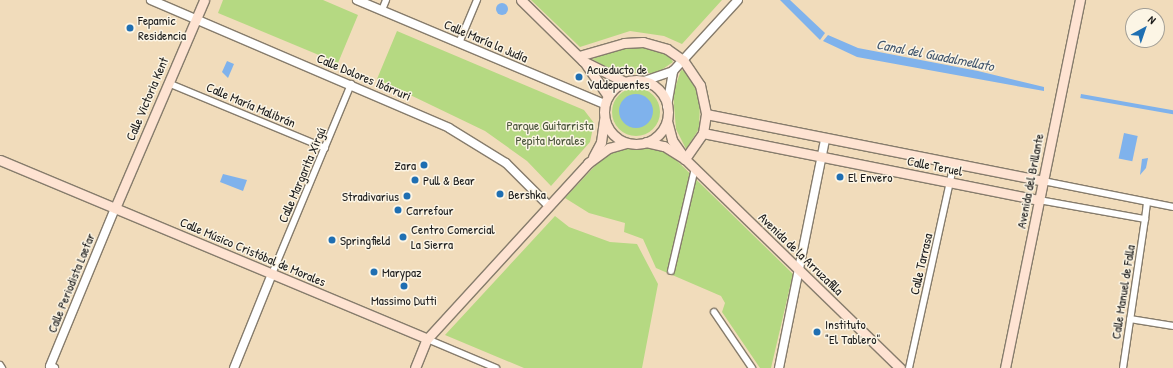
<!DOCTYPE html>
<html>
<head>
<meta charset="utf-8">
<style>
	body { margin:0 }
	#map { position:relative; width:1173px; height:368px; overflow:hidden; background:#f1dcbb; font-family:"Patrick Hand",sans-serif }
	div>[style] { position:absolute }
	.green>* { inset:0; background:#b5d982 }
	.round { border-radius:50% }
	.water>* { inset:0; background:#7fb2ec; transform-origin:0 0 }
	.roads { filter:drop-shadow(1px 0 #867c6c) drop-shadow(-1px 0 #867c6c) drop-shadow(0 1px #867c6c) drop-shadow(0 -1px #867c6c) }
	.minor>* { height:6px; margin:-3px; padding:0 3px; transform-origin:3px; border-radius:3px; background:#fff }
	.tertiary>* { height:8px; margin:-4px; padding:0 4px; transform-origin:4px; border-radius:4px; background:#fff }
	.secondary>* { height:9px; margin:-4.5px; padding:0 4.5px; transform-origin:4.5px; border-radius:4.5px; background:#fee3d2 }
	.secondary>.ring { margin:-4.5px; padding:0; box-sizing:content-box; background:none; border:9px solid #fee3d2; border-radius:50% }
	.dots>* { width:11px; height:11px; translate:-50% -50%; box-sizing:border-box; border:2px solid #fcf5e5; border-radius:50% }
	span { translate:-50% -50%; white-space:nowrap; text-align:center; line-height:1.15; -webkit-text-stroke:3px #fcf5e5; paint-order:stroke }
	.poi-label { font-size:13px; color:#1c1c1c }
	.left { translate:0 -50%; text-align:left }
	.right { translate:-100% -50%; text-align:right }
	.street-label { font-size:13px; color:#1c1c1c }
	.park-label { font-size:13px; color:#4a553b }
	.water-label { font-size:14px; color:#44586f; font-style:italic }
	.north { position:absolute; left:1125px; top:8px; width:40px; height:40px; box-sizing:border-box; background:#fcf5e5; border:1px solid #a29e95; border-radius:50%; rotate:40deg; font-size:11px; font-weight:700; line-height:16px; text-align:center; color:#1c1c1c }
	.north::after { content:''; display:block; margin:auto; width:14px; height:18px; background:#1f6fb2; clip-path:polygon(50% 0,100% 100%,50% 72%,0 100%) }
</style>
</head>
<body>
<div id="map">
	<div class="green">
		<i style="clip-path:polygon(223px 0,323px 0,358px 15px,338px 63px,218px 13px)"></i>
		<i style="clip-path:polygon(531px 0,722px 0,682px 44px,664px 36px,630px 31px,580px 47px)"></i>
		<i style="clip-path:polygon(397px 31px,584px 110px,594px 123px,590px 142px,551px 186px,527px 161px,485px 131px,377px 79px)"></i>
		<i style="clip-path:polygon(626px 46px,646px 47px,668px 55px,673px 62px,657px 73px,617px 73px,592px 59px)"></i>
		<i style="clip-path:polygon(681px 70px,686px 71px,696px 86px,700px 103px,699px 129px,686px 149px,676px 129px,673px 94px)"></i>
		<i class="round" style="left:612px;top:88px;width:48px;height:48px"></i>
		<i style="clip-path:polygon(657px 146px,669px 153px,793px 274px,771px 368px,760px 368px,722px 312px,725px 303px,721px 296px,656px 268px,643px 239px,624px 232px,625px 223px,589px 213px,565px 198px,608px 152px,619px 148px,638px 150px)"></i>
		<i style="clip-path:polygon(555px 216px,569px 227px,610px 242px,637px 244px,658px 284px,642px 368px,524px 368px,445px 335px)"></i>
	</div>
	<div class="water">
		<i style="clip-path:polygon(780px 0,790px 0,825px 33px,820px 40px)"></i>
		<i class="round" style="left:496px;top:3px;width:12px;height:12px"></i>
		<i style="clip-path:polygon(828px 35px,858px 48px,978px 71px,1044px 87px,1044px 91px,857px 57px,823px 41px)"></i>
		<i style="clip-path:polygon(227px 61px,234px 64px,228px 78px,222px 72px)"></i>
		<i style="left:1081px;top:94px;width:94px;height:4px;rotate:10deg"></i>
		<i class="round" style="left:619px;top:94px;width:34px;height:34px"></i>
		<i style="left:1124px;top:133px;width:14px;height:26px;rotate:12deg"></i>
		<i style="clip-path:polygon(1148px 158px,1146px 168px,1140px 175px,1142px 159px)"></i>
		<i style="clip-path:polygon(223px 174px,247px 180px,243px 191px,220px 182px)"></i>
	</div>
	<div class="roads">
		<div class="minor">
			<i style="left:382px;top:10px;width:11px;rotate:-68deg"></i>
			<i style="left:459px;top:43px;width:47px;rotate:-67.3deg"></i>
			<i style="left:168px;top:83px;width:170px;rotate:22.5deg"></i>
			<i style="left:1043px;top:181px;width:133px;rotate:11.3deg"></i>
			<i style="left:1039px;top:200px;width:108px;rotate:10.2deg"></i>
			<i style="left:1145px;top:219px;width:17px;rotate:-83deg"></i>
			<i style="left:671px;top:271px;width:106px;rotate:-76.9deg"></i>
			<i style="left:272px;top:274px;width:206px;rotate:-67.4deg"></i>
			<i style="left:714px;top:312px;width:68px;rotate:55.8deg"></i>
			<i style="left:1130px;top:319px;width:44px;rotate:9.2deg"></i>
			<i style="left:427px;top:339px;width:75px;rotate:22.8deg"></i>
			<i style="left:0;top:365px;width:4px;rotate:56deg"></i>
			<i style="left:909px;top:368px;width:209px;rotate:-77.6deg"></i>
			<i style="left:1123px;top:368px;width:151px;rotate:-81.6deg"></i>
		</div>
		<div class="tertiary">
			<i style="left:151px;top:0;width:324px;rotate:23.2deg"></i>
			<i style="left:449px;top:128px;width:67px;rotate:31.6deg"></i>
			<i style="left:506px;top:163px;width:61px;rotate:45deg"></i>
			<i style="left:357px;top:0;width:269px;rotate:22.8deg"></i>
			<i style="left:644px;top:81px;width:31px;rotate:-19deg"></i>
			<i style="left:673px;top:71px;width:96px;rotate:-47.5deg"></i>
			<i style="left:667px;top:106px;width:36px;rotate:-80deg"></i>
			<i style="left:54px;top:368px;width:4px;rotate:-153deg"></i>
			<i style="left:50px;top:366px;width:171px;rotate:-67.6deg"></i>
			<i style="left:234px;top:368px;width:101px;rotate:-68deg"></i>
			<i style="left:779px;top:368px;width:234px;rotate:-78.6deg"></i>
		</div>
		<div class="secondary">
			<i style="left:521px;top:0;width:87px;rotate:44.5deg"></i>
			<i style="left:583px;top:61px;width:47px;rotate:26.6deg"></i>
			<i style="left:579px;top:56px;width:47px;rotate:-16.1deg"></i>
			<i style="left:624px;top:43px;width:19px;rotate:-3deg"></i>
			<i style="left:643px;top:42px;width:25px;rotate:16deg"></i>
			<i style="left:667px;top:49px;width:19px;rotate:35deg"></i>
			<i style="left:683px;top:60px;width:30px;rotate:56deg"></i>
			<i style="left:700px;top:85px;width:30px;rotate:78deg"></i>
			<i style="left:706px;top:114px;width:19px;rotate:99deg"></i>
			<i style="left:703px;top:133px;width:32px;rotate:125deg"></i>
			<i style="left:585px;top:63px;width:40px;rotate:55.1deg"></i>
			<i class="ring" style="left:604px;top:80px;width:55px;height:55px"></i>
			<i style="left:706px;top:114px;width:344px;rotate:11.2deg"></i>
			<i style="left:667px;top:121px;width:20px;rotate:75deg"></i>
			<i style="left:672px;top:140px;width:19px;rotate:55deg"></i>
			<i style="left:703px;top:133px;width:343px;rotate:11.3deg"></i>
			<i style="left:646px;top:142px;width:18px;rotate:13deg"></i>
			<i style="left:664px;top:146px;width:25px;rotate:32deg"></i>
			<i style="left:685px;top:159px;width:300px;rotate:44.2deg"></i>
			<i style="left:593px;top:157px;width:17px;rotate:-62deg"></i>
			<i style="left:601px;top:142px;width:22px;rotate:-82deg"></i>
			<i style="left:0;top:160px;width:463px;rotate:22.7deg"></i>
			<i style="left:115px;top:208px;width:226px;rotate:-66.8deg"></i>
			<i style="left:415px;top:368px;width:31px;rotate:-68deg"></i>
			<i style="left:427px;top:339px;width:239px;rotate:-47.5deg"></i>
			<i style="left:588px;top:163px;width:26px;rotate:-36deg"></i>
			<i style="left:609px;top:148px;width:18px;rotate:-16deg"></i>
			<i style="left:1005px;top:368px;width:376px;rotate:-78.5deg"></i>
		</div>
	</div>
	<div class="dots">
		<i style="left:130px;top:28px;background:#1f6fb2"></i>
		<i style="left:579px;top:77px;background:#1f6fb2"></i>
		<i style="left:424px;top:165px;background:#1f6fb2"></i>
		<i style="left:840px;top:177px;background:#1f6fb2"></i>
		<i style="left:415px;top:180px;background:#1f6fb2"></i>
		<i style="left:500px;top:194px;background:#1f6fb2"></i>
		<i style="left:407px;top:196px;background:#1f6fb2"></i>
		<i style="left:398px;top:210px;background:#1f6fb2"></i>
		<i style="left:403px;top:237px;background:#1f6fb2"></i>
		<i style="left:332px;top:240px;background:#1f6fb2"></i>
		<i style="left:374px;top:272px;background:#1f6fb2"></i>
		<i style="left:404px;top:286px;background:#1f6fb2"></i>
		<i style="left:817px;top:332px;background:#1f6fb2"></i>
	</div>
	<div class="poi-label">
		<span class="left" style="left:138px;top:28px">Fepamic<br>Residencia</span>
		<span class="left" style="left:587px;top:77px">Acueducto de<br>Valdepuentes</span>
		<span class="right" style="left:416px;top:165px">Zara</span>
		<span class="left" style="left:848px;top:177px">El Envero</span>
		<span class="left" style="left:423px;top:180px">Pull &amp; Bear</span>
		<span class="left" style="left:508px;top:194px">Bershka</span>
		<span class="right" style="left:399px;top:196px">Stradivarius</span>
		<span class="left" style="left:406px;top:210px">Carrefour</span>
		<span class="left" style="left:411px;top:237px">Centro Comercial<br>La Sierra</span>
		<span class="left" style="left:340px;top:240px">Springfield</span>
		<span class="left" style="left:382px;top:272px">Marypaz</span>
		<span style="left:404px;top:300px">Massimo Dutti</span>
		<span class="left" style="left:825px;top:332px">Instituto<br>"El Tablero"</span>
	</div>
	<div class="street-label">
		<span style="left:486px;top:41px;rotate:23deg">Calle María la Judía</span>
		<span style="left:364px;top:77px;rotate:23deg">Calle Dolores Ibárruri</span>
		<span style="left:147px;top:99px;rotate:-67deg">Calle Victoria Kent</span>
		<span style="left:251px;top:105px;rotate:23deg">Calle María Malibrán</span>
		<span style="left:935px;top:166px;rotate:11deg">Calle Teruel</span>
		<span style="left:302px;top:175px;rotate:-67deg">Calle Margarita Xirgú</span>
		<span style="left:1030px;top:181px;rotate:-79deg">Avenida del Brillante</span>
		<span style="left:253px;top:252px;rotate:23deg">Calle Músico Cristóbal de Morales</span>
		<span style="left:801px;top:254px;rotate:44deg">Avenida de la Arruzafilla</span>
		<span style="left:921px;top:264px;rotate:-77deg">Calle Tarrasa</span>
		<span style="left:71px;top:283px;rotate:-68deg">Calle Periodista Laefar</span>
		<span style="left:1123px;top:292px;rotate:-81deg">Calle Manuel de Falla</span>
	</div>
	<div class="park-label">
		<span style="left:550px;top:133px">Parque Guitarrista<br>Pepita Morales</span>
	</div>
	<div class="water-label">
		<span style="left:935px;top:55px;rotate:11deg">Canal del Guadalmellato</span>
	</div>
	<div class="north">N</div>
</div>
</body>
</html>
